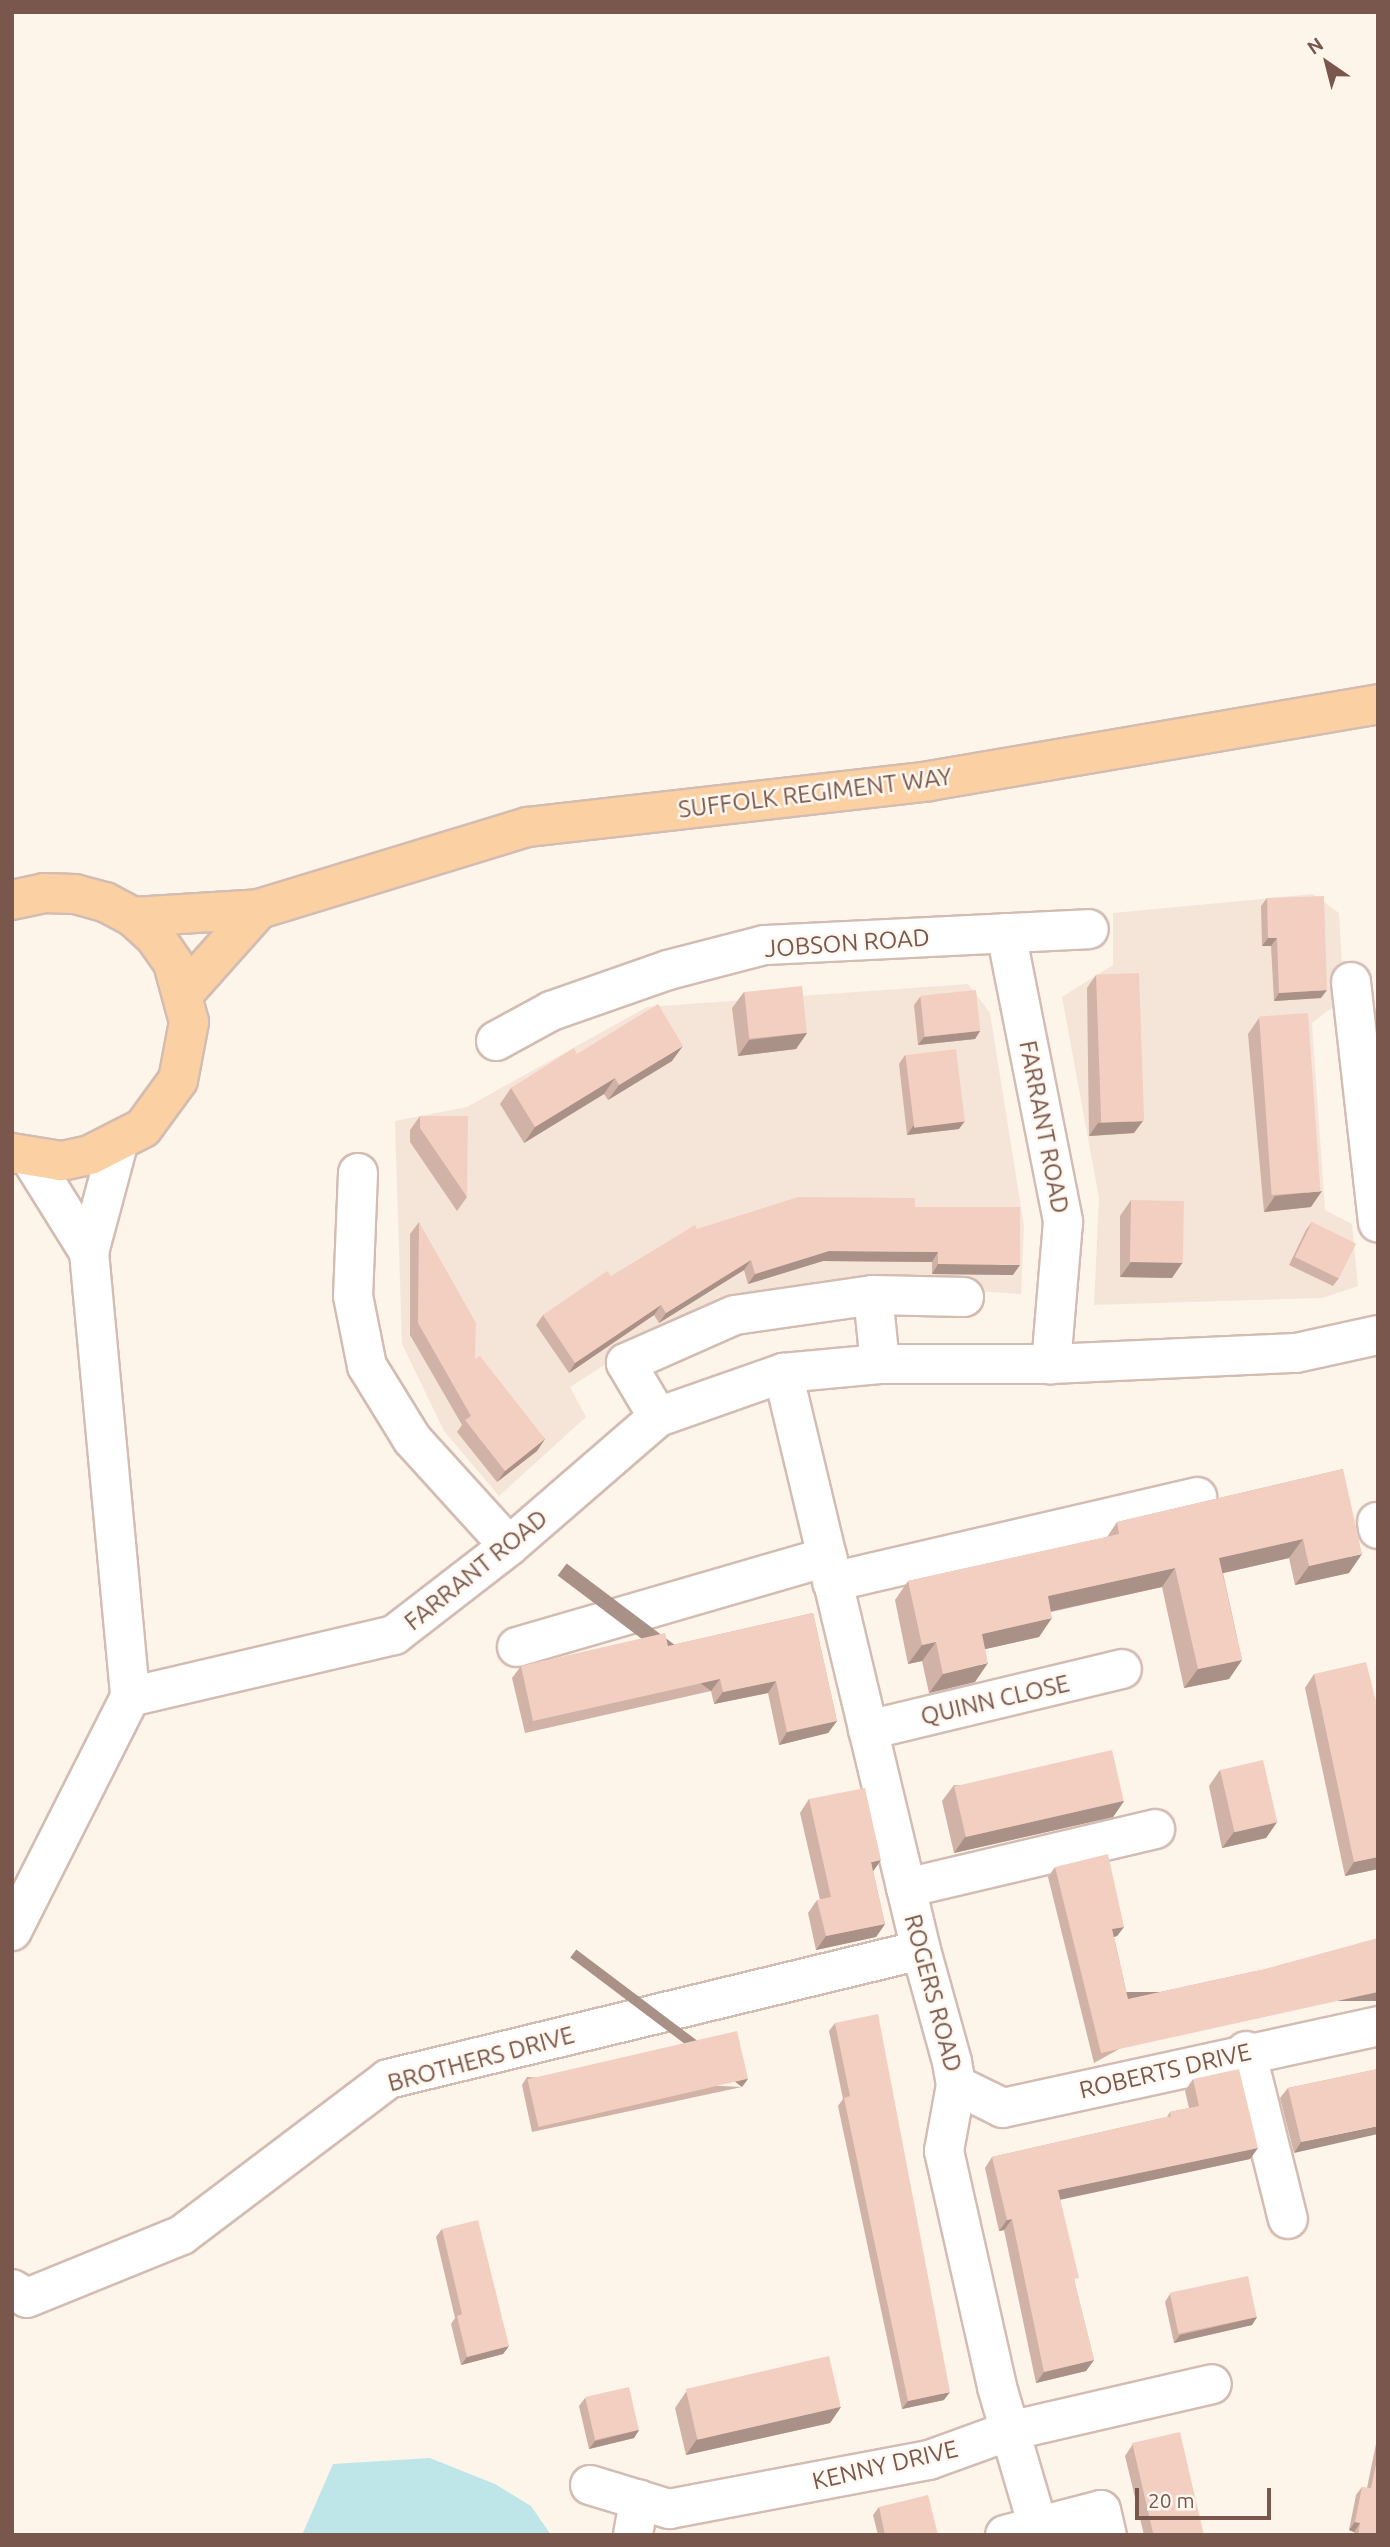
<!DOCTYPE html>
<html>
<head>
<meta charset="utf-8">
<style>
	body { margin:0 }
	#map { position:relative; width:1390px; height:2547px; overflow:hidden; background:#fdf4ea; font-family:Ubuntu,sans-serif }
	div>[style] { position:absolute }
	.residential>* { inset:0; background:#f5e5d8 }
	.water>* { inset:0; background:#bee6e8 }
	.roads { filter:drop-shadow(2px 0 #d3bcb2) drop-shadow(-2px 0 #d3bcb2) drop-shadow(0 2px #d3bcb2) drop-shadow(0 -2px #d3bcb2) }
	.minor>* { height:38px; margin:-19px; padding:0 19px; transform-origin:19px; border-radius:19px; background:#fff }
	.major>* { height:38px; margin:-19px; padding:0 19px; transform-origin:19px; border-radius:19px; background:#fbd0a3 }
	.wall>* { inset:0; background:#d1b2a6 }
	.shaded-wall>* { inset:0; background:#aa9187; transform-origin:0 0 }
	.building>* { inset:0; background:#f3cfc1; transform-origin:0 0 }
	span { translate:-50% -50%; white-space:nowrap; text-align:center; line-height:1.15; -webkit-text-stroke:5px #fff8f1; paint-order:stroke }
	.street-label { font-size:24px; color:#79574c }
	.frame { position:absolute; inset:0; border:14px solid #79574c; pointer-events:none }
	.north { position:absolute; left:1292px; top:28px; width:70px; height:70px; -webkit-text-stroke:5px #fff8f1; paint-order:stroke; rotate:325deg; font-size:19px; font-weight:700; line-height:28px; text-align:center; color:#79574c }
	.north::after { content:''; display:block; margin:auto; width:24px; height:32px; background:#79574c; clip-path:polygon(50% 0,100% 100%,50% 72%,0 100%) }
	.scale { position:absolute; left:1135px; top:2488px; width:136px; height:32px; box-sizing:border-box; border:4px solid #79574c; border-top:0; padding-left:9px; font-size:21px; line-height:24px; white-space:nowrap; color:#79574c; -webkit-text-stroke:5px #fff8f1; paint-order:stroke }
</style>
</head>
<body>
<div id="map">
	<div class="residential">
		<i style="clip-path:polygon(1313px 894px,1339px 913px,1344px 998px,1312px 1023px,1325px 1210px,1352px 1224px,1358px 1286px,1323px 1298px,1094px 1305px,1099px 1198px,1062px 997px,1113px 965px,1113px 913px)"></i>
		<i style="clip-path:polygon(968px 984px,990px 1013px,1024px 1226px,1021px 1294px,825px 1281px,735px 1298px,651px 1335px,570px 1387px,586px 1417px,499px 1496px,444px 1431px,402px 1344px,395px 1121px,467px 1107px,647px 1007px)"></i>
	</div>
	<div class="water">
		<i style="clip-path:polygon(430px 2458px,495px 2484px,531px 2506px,551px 2535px,302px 2535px,333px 2464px)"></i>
	</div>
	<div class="roads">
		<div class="minor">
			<i style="left:1006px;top:933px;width:295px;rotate:78.8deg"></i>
			<i style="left:1063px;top:1222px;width:143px;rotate:94.8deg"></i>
			<i style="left:1351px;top:982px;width:242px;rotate:83.6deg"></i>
			<i style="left:496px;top:1041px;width:63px;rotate:-28.6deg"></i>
			<i style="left:551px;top:1011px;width:124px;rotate:-19.3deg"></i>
			<i style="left:668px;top:970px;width:100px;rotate:-14.5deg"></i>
			<i style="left:765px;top:945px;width:324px;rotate:-2.8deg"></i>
			<i style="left:118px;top:1144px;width:112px;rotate:105deg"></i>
			<i style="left:89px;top:1252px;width:447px;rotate:84.7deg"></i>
			<i style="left:31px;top:1159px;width:110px;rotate:58.1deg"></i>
			<i style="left:358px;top:1173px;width:123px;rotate:92.3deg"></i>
			<i style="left:353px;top:1296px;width:71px;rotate:78.7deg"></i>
			<i style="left:367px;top:1366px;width:86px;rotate:58.3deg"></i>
			<i style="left:412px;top:1439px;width:144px;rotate:47.8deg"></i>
			<i style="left:873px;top:1295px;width:69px;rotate:84.2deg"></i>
			<i style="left:783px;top:1373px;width:593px;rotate:76.55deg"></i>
			<i style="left:921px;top:1950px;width:116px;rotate:74.5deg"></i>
			<i style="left:952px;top:2062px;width:23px;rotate:80deg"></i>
			<i style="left:956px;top:2085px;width:67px;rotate:100.3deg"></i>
			<i style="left:944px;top:2151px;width:242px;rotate:77.3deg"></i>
			<i style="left:997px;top:2387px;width:145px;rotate:73.6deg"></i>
			<i style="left:658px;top:1417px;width:63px;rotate:-120.7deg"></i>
			<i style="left:626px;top:1363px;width:119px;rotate:-23.8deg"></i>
			<i style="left:735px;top:1315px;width:139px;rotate:-8.2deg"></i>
			<i style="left:873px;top:1295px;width:91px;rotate:1.3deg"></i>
			<i style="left:1377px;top:1522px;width:7px;rotate:82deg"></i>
			<i style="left:832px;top:1582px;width:375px;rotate:-13.1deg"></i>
			<i style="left:517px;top:1647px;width:323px;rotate:-16.2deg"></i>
			<i style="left:868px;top:1730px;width:261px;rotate:-13.5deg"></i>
			<i style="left:906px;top:1888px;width:256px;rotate:-13.3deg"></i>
			<i style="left:12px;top:1931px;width:262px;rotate:-63.2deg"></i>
			<i style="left:130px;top:1697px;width:271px;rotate:-13.2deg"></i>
			<i style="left:394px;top:1635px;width:145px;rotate:-37.7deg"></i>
			<i style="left:509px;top:1546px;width:197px;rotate:-40.9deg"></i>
			<i style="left:658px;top:1417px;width:133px;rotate:-19.4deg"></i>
			<i style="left:783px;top:1373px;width:97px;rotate:-5.3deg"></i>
			<i style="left:880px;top:1364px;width:171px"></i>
			<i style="left:1051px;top:1364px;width:245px;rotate:-2.6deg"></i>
			<i style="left:1296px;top:1353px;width:84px;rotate:-12.4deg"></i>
			<i style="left:1246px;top:2051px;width:173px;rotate:76deg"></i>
			<i style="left:956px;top:2085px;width:52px;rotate:26.1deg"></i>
			<i style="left:1003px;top:2108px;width:384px;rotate:-12.3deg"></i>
			<i style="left:12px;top:2289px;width:17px;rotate:31deg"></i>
			<i style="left:27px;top:2298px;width:167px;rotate:-22.1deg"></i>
			<i style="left:182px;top:2235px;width:258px;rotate:-37.1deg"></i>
			<i style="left:388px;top:2079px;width:548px;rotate:-13.61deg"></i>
			<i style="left:590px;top:2485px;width:83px;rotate:16.9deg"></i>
			<i style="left:669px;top:2509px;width:265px;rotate:-10.7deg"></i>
			<i style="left:929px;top:2460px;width:85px;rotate:-19.9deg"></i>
			<i style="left:1009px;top:2431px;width:208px;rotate:-13deg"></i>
			<i style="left:633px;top:2535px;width:36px;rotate:-80deg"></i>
			<i style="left:1005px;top:2535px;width:99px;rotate:-14.6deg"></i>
			<i style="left:1101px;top:2510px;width:26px;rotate:77deg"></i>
		</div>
		<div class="major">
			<i style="left:12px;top:900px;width:33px;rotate:-12deg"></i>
			<i style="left:44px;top:893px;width:31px;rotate:2deg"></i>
			<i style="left:75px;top:894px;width:31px;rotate:15deg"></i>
			<i style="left:105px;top:902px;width:32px;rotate:28deg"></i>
			<i style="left:133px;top:917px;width:30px;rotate:42deg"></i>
			<i style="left:155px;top:937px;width:32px;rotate:55deg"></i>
			<i style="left:173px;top:963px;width:61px;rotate:74.8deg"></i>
			<i style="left:189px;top:1022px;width:59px;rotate:100.7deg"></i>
			<i style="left:178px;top:1080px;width:59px;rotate:126.1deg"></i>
			<i style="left:143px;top:1128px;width:59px;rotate:153deg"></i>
			<i style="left:90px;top:1155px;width:30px;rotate:168deg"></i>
			<i style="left:61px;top:1161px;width:50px;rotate:-170.7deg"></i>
			<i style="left:133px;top:917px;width:126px;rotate:-3.6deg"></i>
			<i style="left:259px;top:909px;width:281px;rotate:-17deg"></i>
			<i style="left:528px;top:827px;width:404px;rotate:-6.5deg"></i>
			<i style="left:929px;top:781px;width:456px;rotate:-9.7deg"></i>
			<i style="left:185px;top:992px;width:111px;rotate:-48.3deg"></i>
		</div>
	</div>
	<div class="wall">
		<i style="clip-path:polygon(1267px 898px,1321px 998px,1274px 1001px,1271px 946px,1262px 946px,1261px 906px)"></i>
		<i style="clip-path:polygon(1096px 975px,1134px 1133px,1089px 1136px,1087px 988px)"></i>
		<i style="clip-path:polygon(744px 992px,807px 1033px,796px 1049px,738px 1056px,732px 1008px)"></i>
		<i style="clip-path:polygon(920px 997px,980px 1031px,975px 1039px,918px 1045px,914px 1005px)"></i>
		<i style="clip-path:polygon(1259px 1018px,1311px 1207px,1264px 1212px,1248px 1034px)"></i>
		<i style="clip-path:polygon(577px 1054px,672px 1061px,608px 1100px,604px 1094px,524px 1143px,500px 1104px,511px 1088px)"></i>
		<i style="clip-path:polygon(905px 1055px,959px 1129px,907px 1135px,899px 1064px)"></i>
		<i style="clip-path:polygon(420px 1116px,467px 1197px,457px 1211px,410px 1142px,410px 1130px)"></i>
		<i style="clip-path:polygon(1131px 1200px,1172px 1278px,1120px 1277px,1120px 1216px)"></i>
		<i style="clip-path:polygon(915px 1207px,1013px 1275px,932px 1274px,932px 1262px,823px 1261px,748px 1284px,744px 1270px,659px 1323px,654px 1315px,569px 1373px,536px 1325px,543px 1315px,697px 1229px)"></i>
		<i style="clip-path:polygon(419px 1222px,475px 1359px,545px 1439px,537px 1451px,497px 1482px,457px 1432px,462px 1425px,410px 1335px,410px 1234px)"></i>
		<i style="clip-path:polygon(1312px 1222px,1339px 1278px,1333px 1286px,1289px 1265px,1306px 1230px)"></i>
		<i style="clip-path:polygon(1343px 1469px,1349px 1573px,1295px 1585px,1289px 1558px,1223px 1573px,1242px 1660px,1229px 1679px,1184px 1688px,1162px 1587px,1051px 1612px,1039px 1637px,985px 1649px,975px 1682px,929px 1693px,922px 1661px,908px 1664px,895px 1600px,908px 1581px,1107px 1537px,1117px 1522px)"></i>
		<i style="clip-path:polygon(813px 1613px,837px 1721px,828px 1733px,779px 1745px,768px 1693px,714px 1704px,711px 1691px,525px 1733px,512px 1678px,521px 1666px,668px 1646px)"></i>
		<i style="clip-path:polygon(1314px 1674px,1378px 1709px,1378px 1869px,1345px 1876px,1305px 1688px)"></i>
		<i style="clip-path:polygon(1220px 1770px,1277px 1822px,1266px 1838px,1222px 1848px,1209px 1786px)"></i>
		<i style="clip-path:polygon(954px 1785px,1124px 1801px,1113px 1817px,954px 1853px,942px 1801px)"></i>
		<i style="clip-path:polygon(809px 1799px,873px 1871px,885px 1924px,876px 1937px,816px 1950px,808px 1913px,817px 1900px,820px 1900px,800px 1813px)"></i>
		<i style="clip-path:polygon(1055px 1867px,1124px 1927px,1117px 1936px,1114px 1937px,1128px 1999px,1261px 1970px,1094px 2063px,1048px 1877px)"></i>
		<i style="clip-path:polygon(835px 2023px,944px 2400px,902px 2409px,838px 2106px,843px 2099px,829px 2031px)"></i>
		<i style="clip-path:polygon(1378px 2069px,1294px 2153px,1280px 2098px,1288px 2088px)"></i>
		<i style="clip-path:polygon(527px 2077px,742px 2087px,532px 2132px,522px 2085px)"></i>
		<i style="clip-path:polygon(1193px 2079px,1258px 2148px,1250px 2159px,1060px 2199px,1075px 2284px,1094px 2360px,1086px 2371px,1036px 2383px,1004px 2230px,999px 2231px,985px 2168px,992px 2157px,1167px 2117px,1170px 2112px,1189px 2108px,1185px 2091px)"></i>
		<i style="clip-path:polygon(442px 2229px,509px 2346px,503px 2354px,461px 2365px,451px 2324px,455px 2318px,436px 2237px)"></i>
		<i style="clip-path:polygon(1170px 2294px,1257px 2317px,1252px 2325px,1174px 2343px,1165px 2302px)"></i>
		<i style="clip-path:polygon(686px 2392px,841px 2407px,830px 2423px,686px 2455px,675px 2408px)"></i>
		<i style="clip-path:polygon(585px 2398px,639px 2430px,634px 2438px,589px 2449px,579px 2406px)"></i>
		<i style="clip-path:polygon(1378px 2434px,1378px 2535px,1354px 2535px,1354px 2532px,1349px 2530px,1356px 2495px,1362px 2487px,1367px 2488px)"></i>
		<i style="clip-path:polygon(1133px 2444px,1204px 2535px,1144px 2535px,1125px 2456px)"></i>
		<i style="clip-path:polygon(879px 2507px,938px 2535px,878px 2535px,873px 2515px)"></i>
	</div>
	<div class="shaded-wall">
		<i style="clip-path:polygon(1268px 938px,1277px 938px,1271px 946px,1262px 946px)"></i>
		<i style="clip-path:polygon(1327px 990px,1321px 998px,1274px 1001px,1279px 993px)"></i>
		<i style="clip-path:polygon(980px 1031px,975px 1039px,918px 1045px,924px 1037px)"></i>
		<i style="clip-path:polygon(807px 1033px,796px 1049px,738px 1056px,749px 1040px)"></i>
		<i style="clip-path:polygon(683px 1046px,672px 1061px,608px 1100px,619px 1085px)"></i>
		<i style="clip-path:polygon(615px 1078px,604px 1094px,524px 1143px,535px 1127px)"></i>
		<i style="clip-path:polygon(965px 1121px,959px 1129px,907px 1135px,913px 1126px)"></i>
		<i style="clip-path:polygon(1143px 1121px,1134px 1133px,1089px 1136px,1098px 1123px)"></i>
		<i style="clip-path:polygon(1322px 1191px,1311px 1207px,1264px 1212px,1275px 1196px)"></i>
		<i style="clip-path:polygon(829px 1251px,938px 1252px,932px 1262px,823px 1261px,748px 1284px,755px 1274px)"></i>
		<i style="clip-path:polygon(751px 1260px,744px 1270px,659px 1323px,666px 1313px)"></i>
		<i style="clip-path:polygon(1131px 1262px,1183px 1262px,1172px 1278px,1120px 1277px)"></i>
		<i style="clip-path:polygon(938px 1264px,1020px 1265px,1013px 1275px,932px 1274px)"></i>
		<i style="clip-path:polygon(661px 1305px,654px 1315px,569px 1373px,575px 1363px)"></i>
		<i style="clip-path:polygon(545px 1439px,537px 1451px,497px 1482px,505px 1471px)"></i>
		<i style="clip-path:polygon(1303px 1539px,1289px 1558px,1206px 1577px,1219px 1558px)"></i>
		<i style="clip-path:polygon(1362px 1554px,1349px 1573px,1295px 1585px,1309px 1566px)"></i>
		<i style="clip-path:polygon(1175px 1568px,1162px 1587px,1034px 1615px,1048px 1596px)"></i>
		<i style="clip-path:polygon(1052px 1618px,1039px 1637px,968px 1653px,982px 1634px)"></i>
		<i style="clip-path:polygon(936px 1642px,922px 1661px,908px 1664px,922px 1645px)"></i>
		<i style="clip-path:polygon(1242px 1660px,1229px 1679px,1184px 1688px,1198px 1669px)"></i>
		<i style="clip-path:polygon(988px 1663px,975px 1682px,929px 1693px,943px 1674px)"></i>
		<i style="left:720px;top:1679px;width:15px;height:192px;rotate:127deg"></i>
		<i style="clip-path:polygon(776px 1681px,768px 1693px,714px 1704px,723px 1692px)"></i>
		<i style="clip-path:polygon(837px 1721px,828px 1733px,779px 1745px,787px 1732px)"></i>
		<i style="clip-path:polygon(1124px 1801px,1113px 1817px,954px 1853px,965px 1837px)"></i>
		<i style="clip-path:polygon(1277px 1822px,1266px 1838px,1222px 1848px,1234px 1832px)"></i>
		<i style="clip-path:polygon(1378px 1857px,1378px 1869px,1345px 1876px,1354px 1862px)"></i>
		<i style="clip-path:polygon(881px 1860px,872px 1873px,871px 1862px)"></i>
		<i style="clip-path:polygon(885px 1924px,876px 1937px,816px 1950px,826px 1936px)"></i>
		<i style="clip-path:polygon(1124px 1927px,1117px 1936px,1106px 1939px,1112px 1929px)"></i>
		<i style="left:1378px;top:1992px;width:9px;height:284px;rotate:90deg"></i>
		<i style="left:748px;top:2079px;width:10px;height:215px;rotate:127deg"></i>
		<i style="clip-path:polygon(1378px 2126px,1378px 2134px,1294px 2153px,1301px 2142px)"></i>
		<i style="clip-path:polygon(1258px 2148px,1250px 2159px,1050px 2202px,1058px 2190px)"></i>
		<i style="clip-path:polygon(1012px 2219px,1004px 2230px,999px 2231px,1007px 2220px)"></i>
		<i style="clip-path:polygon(1257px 2317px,1252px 2325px,1174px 2343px,1180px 2335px)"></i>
		<i style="clip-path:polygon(509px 2346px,503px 2354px,461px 2365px,467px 2357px)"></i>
		<i style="clip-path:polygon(1094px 2360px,1086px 2371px,1036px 2383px,1044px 2372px)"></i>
		<i style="clip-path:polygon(950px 2392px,944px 2400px,902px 2409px,908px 2401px)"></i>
		<i style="clip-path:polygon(841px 2407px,830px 2423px,686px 2455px,697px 2439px)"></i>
		<i style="clip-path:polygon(639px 2430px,634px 2438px,589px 2449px,595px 2441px)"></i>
		<i style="clip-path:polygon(1355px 2522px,1360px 2523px,1354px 2532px,1349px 2530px)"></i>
	</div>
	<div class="building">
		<i style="clip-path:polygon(1324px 896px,1327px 990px,1279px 993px,1277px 938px,1268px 938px,1267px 898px)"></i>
		<i style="left:1139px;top:973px;width:148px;height:43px;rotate:88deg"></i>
		<i style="left:802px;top:986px;width:47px;height:58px;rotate:84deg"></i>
		<i style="left:976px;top:990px;width:41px;height:56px;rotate:84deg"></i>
		<i style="clip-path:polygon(658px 1004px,683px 1046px,619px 1085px,615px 1078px,535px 1127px,511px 1088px,574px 1048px,577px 1054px)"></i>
		<i style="left:1308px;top:1013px;width:179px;height:49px;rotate:86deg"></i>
		<i style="left:956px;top:1049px;width:73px;height:51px;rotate:83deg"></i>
		<i style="clip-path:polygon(420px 1116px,468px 1116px,467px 1197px,420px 1128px)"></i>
		<i style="clip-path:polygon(798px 1197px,915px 1198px,915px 1207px,1020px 1207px,1020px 1265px,938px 1264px,938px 1252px,829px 1251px,755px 1274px,751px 1260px,666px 1313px,661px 1305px,575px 1363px,543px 1315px,607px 1271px,611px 1276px,695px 1225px,697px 1229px)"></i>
		<i style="left:1131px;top:1200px;width:53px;height:62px;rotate:1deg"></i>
		<i style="clip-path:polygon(419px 1222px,476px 1323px,475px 1359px,480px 1356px,545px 1439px,505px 1471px,465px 1420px,471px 1416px,418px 1323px)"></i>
		<i style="left:1312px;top:1222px;width:49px;height:39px;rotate:26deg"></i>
		<i style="clip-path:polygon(1343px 1469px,1362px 1554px,1309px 1566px,1303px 1539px,1219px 1558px,1242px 1660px,1198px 1669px,1175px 1568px,1048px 1596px,1052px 1618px,982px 1634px,988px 1663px,943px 1674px,936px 1642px,922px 1645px,908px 1581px,1119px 1534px,1117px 1522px)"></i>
		<i style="clip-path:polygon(813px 1613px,837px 1721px,787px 1732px,776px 1681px,723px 1692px,720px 1679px,533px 1721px,521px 1666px,665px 1633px,668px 1646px)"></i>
		<i style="clip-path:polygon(1366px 1662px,1378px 1709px,1378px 1857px,1354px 1862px,1314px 1674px)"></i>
		<i style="left:1112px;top:1750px;width:52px;height:162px;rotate:77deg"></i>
		<i style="left:1263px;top:1760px;width:64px;height:44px;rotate:77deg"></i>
		<i style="clip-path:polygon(865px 1788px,881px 1860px,871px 1862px,885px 1924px,826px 1936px,817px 1900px,831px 1897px,809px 1799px)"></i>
		<i style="clip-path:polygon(1108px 1854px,1124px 1927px,1112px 1929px,1128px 1999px,1261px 1970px,1378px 1938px,1378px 1992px,1101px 2053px,1055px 1867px)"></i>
		<i style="clip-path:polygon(878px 2014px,950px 2392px,908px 2401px,844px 2098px,850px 2096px,835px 2023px)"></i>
		<i style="left:737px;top:2031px;width:49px;height:215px;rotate:77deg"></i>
		<i style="clip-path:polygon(1239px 2069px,1258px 2148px,1058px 2190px,1079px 2278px,1074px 2279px,1094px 2360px,1044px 2372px,1012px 2219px,1007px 2220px,992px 2157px,1171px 2116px,1170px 2112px,1199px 2106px,1193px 2079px)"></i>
		<i style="clip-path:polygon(1378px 2069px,1378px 2126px,1301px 2142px,1288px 2088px)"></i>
		<i style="clip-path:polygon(478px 2220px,509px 2346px,467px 2357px,457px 2316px,462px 2314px,442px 2229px)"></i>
		<i style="left:1248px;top:2276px;width:42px;height:80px;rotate:78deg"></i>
		<i style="left:829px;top:2356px;width:52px;height:147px;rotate:77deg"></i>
		<i style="left:629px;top:2387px;width:44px;height:45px;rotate:77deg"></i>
		<i style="left:1180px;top:2432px;width:106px;height:49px;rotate:77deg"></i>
		<i style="clip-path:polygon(1378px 2455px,1378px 2535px,1358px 2535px,1360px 2523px,1355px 2522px,1362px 2487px,1371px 2488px)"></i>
		<i style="clip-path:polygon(928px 2495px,938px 2535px,885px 2535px,879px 2507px)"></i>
	</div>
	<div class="street-label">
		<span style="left:815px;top:793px;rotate:-7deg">SUFFOLK REGIMENT WAY</span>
		<span style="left:847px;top:943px;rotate:-4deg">JOBSON ROAD</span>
		<span style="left:1044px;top:1127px;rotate:79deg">FARRANT ROAD</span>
		<span style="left:476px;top:1570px;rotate:-39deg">FARRANT ROAD</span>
		<span style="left:995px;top:1700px;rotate:-13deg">QUINN CLOSE</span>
		<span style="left:933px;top:1993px;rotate:75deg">ROGERS ROAD</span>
		<span style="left:481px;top:2059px;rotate:-15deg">BROTHERS DRIVE</span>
		<span style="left:1165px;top:2071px;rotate:-13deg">ROBERTS DRIVE</span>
		<span style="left:885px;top:2465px;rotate:-13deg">KENNY DRIVE</span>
	</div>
	<div class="frame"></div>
	<div class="north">N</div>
	<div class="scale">20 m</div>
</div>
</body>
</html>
